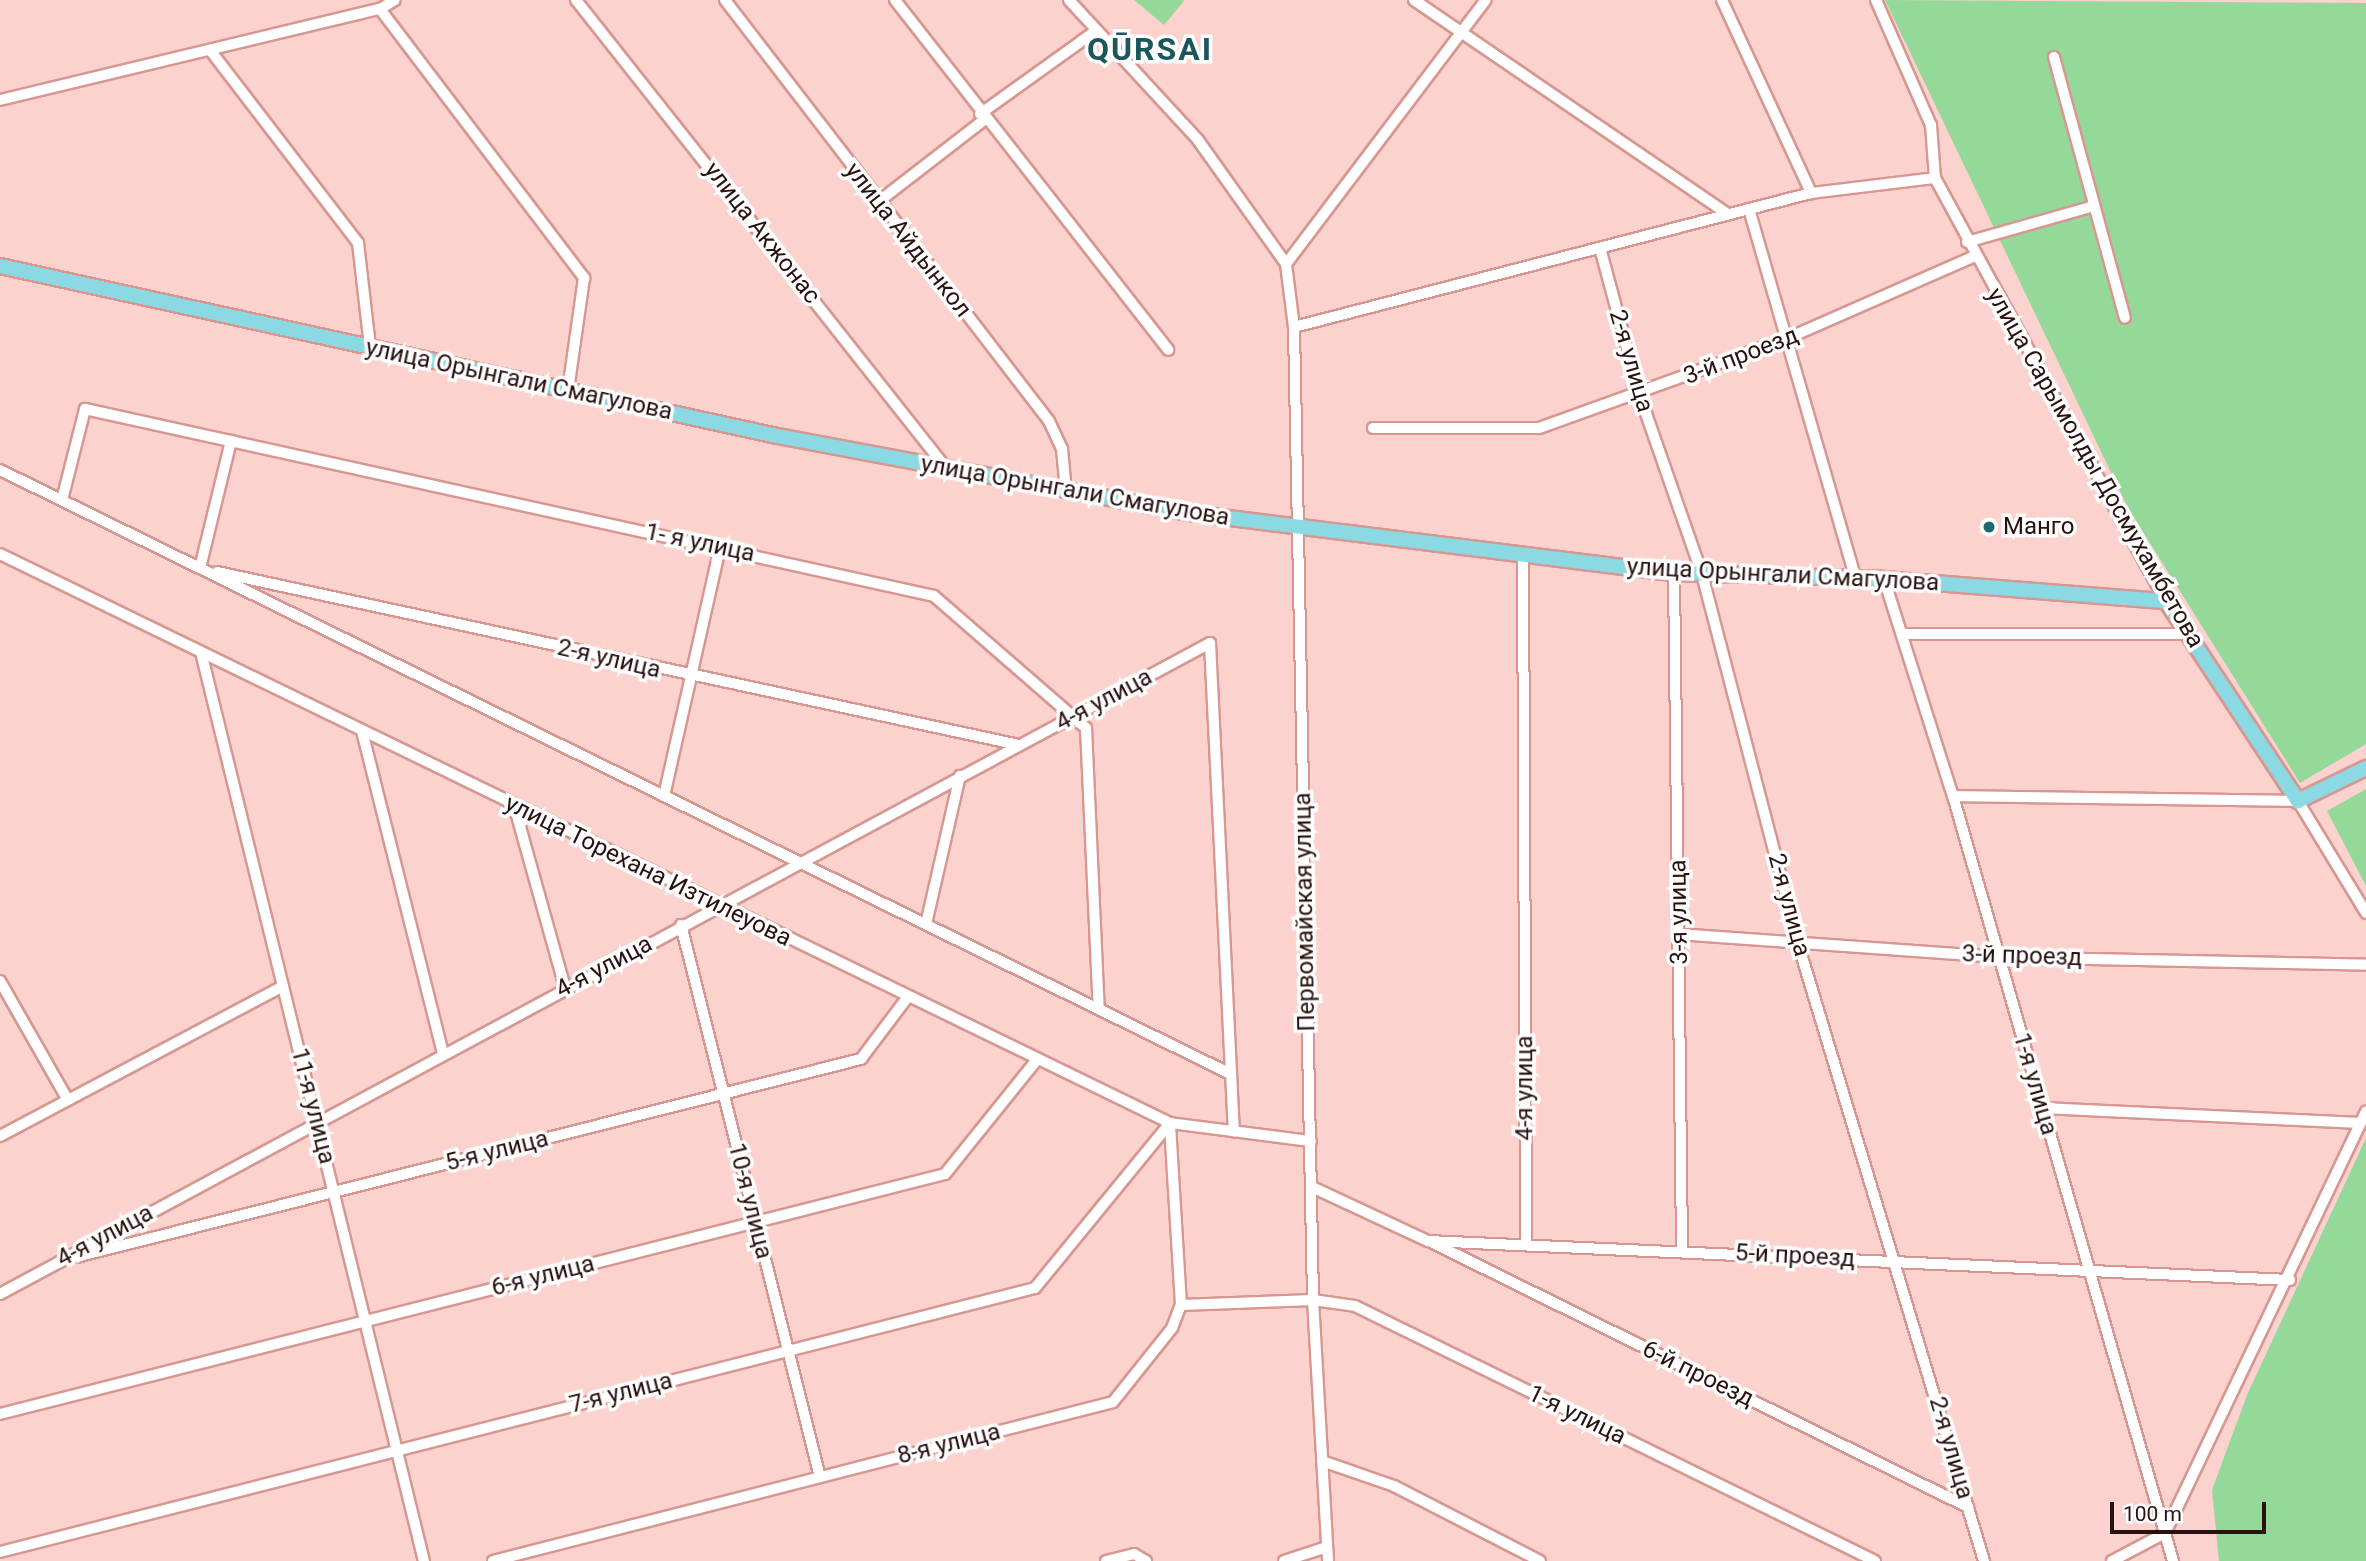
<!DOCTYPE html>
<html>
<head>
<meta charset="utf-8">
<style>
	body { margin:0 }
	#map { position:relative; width:2366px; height:1561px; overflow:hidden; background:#fbd2cd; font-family:Roboto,sans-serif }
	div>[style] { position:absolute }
	.green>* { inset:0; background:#94d89a }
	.roads { filter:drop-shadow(2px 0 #d79790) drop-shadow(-2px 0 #d79790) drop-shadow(0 2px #d79790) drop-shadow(0 -2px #d79790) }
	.minor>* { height:10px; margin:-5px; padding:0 5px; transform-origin:5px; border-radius:5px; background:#fff }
	.major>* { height:14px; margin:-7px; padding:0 7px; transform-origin:7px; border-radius:7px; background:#8ad9e3 }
	.dots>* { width:19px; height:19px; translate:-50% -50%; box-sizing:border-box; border:4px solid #fefefe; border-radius:50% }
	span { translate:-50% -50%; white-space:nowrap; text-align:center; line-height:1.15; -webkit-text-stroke:7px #fefefe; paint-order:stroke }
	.street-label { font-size:24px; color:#28110f }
	.poi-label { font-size:24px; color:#28110f }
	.left { translate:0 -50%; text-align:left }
	.district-label { font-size:32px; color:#1c565d; font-weight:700; letter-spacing:2px }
	.scale { position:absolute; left:2110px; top:1502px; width:156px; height:32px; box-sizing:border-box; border:4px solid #28110f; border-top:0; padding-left:9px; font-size:21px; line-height:24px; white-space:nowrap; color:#28110f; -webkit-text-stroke:5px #fefefe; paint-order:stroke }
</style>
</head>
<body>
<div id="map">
	<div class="green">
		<i style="clip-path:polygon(1134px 0,1183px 0,1184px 1px,1164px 25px)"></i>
		<i style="clip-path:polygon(1885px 0,2366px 3px,2366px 744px,2300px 783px,2128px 508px)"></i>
		<i style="clip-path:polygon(2366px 789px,2366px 886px,2327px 811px)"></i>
		<i style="clip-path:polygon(2366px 1138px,2366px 1561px,2219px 1561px,2212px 1490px,2247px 1395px)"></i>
	</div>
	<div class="roads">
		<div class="minor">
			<i style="left:576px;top:0;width:597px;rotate:51.67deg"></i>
			<i style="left:725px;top:0;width:531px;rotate:52.42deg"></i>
			<i style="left:1049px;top:421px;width:31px;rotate:65deg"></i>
			<i style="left:1062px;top:449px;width:42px;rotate:84.6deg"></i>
			<i style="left:895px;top:0;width:444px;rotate:52deg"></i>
			<i style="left:1069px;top:0;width:190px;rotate:47.3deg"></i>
			<i style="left:1198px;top:140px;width:152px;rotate:54.6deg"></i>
			<i style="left:1286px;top:264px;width:64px;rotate:82.8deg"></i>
			<i style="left:1294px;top:327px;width:973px;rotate:88.88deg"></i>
			<i style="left:1313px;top:1300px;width:261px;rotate:86.7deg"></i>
			<i style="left:1414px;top:0;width:380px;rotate:34.3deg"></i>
			<i style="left:1722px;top:0;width:213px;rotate:65.2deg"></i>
			<i style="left:1876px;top:0;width:137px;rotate:66.3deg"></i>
			<i style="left:1931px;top:125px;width:53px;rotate:85.7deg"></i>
			<i style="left:1935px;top:178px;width:482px;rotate:61.4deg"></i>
			<i style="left:380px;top:9px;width:338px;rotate:52.8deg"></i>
			<i style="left:584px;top:278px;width:113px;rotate:98.1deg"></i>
			<i style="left:210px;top:50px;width:243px;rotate:52.5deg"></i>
			<i style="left:358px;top:243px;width:105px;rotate:83.4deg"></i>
			<i style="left:2054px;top:57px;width:270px;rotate:74.8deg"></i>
			<i style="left:0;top:100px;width:391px;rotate:-13.5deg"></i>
			<i style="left:380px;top:9px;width:17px;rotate:-31deg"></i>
			<i style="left:980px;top:114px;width:140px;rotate:-35.7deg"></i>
			<i style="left:878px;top:202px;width:134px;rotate:-37.7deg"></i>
			<i style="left:1749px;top:209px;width:383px;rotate:73.9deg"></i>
			<i style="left:1967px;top:242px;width:132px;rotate:-15.8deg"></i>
			<i style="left:1600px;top:248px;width:153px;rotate:74.9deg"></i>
			<i style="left:1640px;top:396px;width:188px;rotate:70.8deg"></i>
			<i style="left:1702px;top:574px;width:378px;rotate:75.4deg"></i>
			<i style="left:1797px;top:940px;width:649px;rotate:73.24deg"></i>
			<i style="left:1286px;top:264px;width:331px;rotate:-52.9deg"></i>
			<i style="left:1294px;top:327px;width:534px;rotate:-14.53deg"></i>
			<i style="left:1811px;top:193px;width:125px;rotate:-6.9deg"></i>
			<i style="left:1373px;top:428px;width:166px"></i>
			<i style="left:1539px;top:428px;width:263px;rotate:-19.8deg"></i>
			<i style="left:1786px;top:339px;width:206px;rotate:-23.7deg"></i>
			<i style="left:0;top:470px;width:1371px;rotate:26.14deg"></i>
			<i style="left:62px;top:500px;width:94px;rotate:-75.8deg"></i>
			<i style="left:85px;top:409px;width:869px;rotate:12.42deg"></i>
			<i style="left:934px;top:596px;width:201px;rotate:41deg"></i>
			<i style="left:1086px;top:728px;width:281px;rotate:87.4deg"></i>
			<i style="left:0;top:554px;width:1301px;rotate:25.93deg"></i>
			<i style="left:1170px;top:1123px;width:142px;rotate:7.3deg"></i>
			<i style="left:1523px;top:555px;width:688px;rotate:89.75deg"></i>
			<i style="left:200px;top:568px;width:131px;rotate:-76.3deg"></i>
			<i style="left:217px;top:572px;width:820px;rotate:12.17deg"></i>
			<i style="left:1674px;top:573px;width:677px;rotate:89.32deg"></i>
			<i style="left:1884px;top:579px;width:228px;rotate:72.4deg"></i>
			<i style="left:1953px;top:796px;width:796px;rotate:73.96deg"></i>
			<i style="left:1902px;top:634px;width:286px"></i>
			<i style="left:201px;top:652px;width:936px;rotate:76.22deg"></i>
			<i style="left:362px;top:731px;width:333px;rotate:75.9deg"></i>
			<i style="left:664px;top:796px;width:255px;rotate:-77.3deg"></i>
			<i style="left:1953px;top:796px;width:345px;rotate:0.8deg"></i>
			<i style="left:2298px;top:801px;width:131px;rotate:58.7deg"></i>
			<i style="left:514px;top:805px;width:190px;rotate:74.4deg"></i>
			<i style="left:926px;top:924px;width:152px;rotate:-77.1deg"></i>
			<i style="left:681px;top:925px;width:569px;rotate:75.87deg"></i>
			<i style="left:1679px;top:934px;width:319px;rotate:4.1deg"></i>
			<i style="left:1997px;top:957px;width:369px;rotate:1.2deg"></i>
			<i style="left:0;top:981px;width:137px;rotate:60.3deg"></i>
			<i style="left:2042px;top:1108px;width:319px;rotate:2.7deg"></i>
			<i style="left:0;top:1136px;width:320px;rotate:-27.9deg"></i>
			<i style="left:1312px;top:1187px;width:128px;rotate:25deg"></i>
			<i style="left:1428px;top:1241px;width:863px;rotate:2.59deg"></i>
			<i style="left:1431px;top:1242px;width:599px;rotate:26.27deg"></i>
			<i style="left:76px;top:1257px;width:810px;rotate:-14.16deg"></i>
			<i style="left:861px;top:1059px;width:76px;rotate:-53deg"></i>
			<i style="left:0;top:1294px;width:1374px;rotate:-28.28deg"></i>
			<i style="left:1210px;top:643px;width:489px;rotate:87.2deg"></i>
			<i style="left:1181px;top:1305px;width:132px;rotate:-2.2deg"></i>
			<i style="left:1313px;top:1300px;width:42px;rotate:8.1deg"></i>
			<i style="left:1355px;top:1306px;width:579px;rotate:26.12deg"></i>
			<i style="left:0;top:1414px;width:975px;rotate:-14.25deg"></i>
			<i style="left:945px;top:1174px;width:145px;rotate:-51.2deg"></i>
			<i style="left:1322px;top:1461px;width:76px;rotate:19.1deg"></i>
			<i style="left:1394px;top:1486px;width:164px;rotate:27.2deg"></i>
			<i style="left:2165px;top:1533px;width:467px;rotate:-64.5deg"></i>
			<i style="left:0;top:1552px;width:1068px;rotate:-14.31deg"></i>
			<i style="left:1035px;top:1288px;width:213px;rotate:-50.7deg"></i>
			<i style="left:493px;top:1561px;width:640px;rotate:-14.38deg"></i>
			<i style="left:1113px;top:1402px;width:95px;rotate:-51.4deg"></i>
			<i style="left:1172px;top:1328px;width:25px;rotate:-69deg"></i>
			<i style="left:1181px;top:1305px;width:182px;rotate:-93.5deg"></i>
			<i style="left:1106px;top:1561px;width:29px;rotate:-14deg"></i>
			<i style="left:1134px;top:1554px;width:14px;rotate:30deg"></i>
			<i style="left:1284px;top:1561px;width:45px;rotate:-18deg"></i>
			<i style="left:2112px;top:1561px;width:60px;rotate:-27.8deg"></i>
		</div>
		<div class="major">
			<i style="left:0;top:266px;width:795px;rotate:12.34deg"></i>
			<i style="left:777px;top:436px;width:419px;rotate:10.6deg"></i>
			<i style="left:1189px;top:513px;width:489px;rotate:7.1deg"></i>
			<i style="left:1674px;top:573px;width:210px;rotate:1.6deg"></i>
			<i style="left:1884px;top:579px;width:283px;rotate:4.5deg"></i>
			<i style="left:2166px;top:601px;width:240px;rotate:56.6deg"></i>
			<i style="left:2298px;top:801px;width:76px;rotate:-25.9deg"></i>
		</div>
	</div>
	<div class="dots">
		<i style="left:1989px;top:527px;background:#1d6972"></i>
	</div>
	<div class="street-label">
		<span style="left:762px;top:233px;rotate:52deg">улица Акжонас</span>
		<span style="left:908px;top:240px;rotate:52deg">улица Айдынкол</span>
		<span style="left:1741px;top:356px;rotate:-21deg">3-й проезд</span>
		<span style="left:1631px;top:361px;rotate:74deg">2-я улица</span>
		<span style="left:519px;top:380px;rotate:12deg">улица Орынгали Смагулова</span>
		<span style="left:2095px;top:468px;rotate:60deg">улица Сарымолды Досмухамбетова</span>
		<span style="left:1075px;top:491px;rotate:10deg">улица Орынгали Смагулова</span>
		<span style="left:700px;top:543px;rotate:12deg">1- я улица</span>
		<span style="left:1783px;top:575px;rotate:3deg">улица Орынгали Смагулова</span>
		<span style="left:609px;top:659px;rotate:13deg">2-я улица</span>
		<span style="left:1104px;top:700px;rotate:-28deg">4-я улица</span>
		<span style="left:648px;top:871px;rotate:26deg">улица Торехана Изтилеуова</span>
		<span style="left:1789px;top:905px;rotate:75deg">2-я улица</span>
		<span style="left:1305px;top:912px;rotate:-91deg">Первомайская улица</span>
		<span style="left:1679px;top:912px;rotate:-91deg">3-я улица</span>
		<span style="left:2022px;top:956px;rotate:2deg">3-й проезд</span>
		<span style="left:604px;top:967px;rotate:-28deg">4-я улица</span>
		<span style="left:2035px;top:1084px;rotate:74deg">1-я улица</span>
		<span style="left:1525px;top:1088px;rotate:-90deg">4-я улица</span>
		<span style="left:313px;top:1106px;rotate:76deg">11-я улица</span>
		<span style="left:497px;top:1151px;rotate:-14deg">5-я улица</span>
		<span style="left:750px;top:1201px;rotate:76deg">10-я улица</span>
		<span style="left:105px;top:1236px;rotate:-28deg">4-я улица</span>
		<span style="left:1795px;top:1256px;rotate:3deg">5-й проезд</span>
		<span style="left:543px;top:1276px;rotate:-14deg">6-я улица</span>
		<span style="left:1698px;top:1374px;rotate:26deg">6-й проезд</span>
		<span style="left:621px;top:1393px;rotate:-14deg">7-я улица</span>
		<span style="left:1577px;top:1415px;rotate:26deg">1-я улица</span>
		<span style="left:949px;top:1444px;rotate:-14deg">8-я улица</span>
		<span style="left:1951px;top:1448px;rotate:74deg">2-я улица</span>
	</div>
	<div class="poi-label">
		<span class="left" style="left:2003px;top:527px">Манго</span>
	</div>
	<div class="district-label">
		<span style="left:1150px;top:49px">QŪRSAI</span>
	</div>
	<div class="scale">100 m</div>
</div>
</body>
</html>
